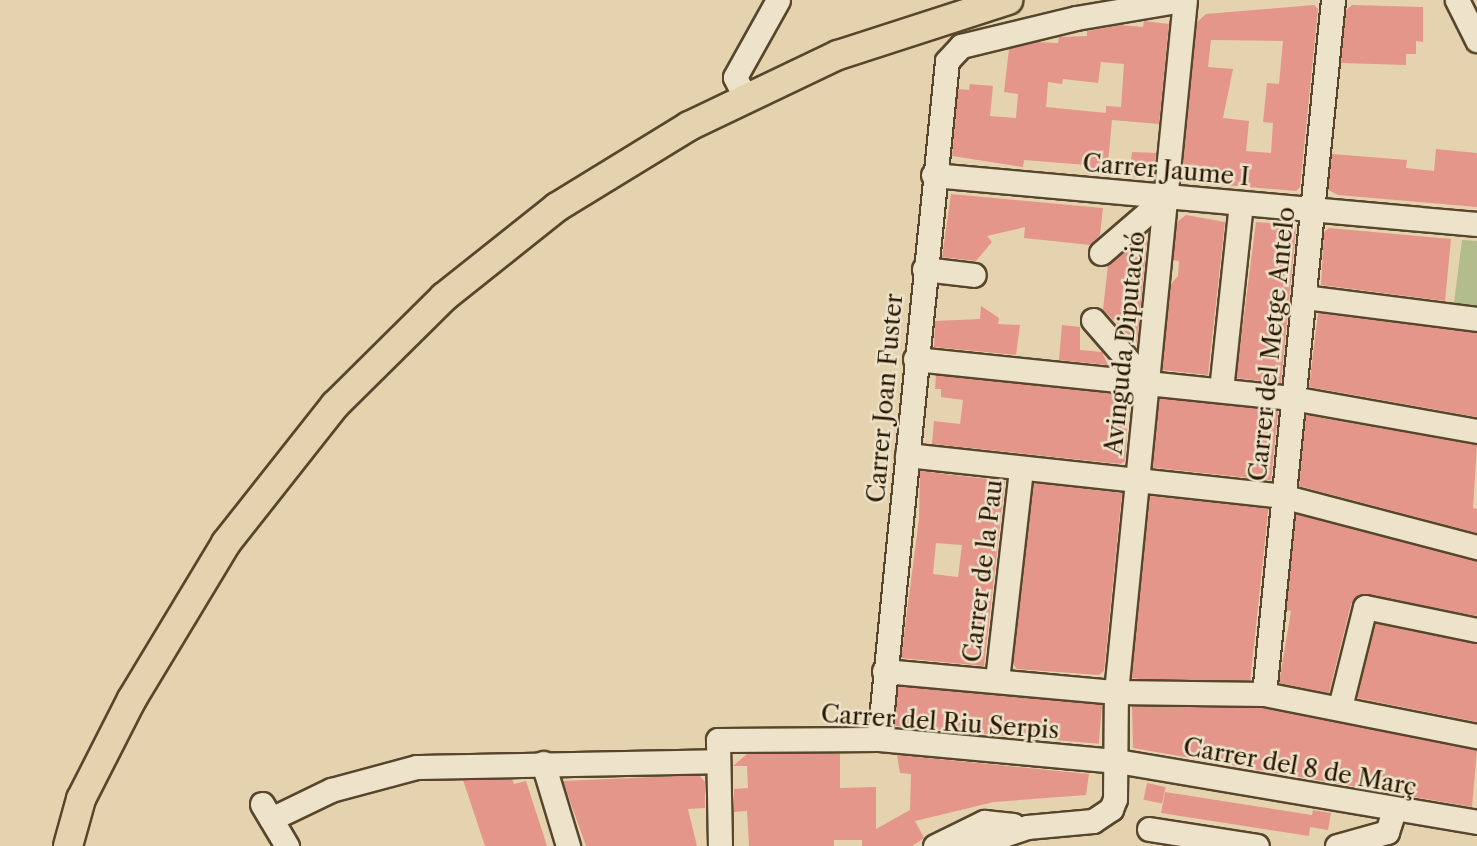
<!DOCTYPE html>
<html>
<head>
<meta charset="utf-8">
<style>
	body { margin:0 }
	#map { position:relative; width:1477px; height:846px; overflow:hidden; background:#e4d3ae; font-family:"Libre Caslon Text",serif }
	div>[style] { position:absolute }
	.green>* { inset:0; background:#b3bc8b }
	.building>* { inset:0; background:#e4968b; transform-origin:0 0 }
	.roads { filter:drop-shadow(2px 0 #57462c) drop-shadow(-2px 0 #57462c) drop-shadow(0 2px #57462c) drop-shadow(0 -2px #57462c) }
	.minor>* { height:23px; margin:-11.5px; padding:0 11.5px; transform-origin:11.5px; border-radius:11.5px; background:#ede2ca }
	.major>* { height:28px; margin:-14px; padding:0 14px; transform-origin:14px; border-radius:14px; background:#e4d3ae }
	span { translate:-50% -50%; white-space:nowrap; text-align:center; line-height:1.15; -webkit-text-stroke:5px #ede2ca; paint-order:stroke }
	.street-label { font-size:24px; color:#281700 }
</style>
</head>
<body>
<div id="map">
	<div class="green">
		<i style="clip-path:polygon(1462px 240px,1477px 241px,1477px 308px,1454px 303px)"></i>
	</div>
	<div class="building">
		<i style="clip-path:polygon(evenodd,1314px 5px,1318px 9px,1300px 187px,1296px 191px,1189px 182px,1182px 173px,1197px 22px,1206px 14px,1314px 5px,1211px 40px,1283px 41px,1279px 84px,1267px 83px,1263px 122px,1273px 123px,1271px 153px,1246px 151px,1249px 121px,1223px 118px,1233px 69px,1208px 67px,1211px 40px)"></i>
		<i style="clip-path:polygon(1352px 5px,1423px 7px,1423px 42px,1416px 41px,1416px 54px,1406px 54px,1406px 65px,1341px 63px,1346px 10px)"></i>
		<i style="clip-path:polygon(evenodd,1144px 21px,1169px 24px,1159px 124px,1112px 120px,1107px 174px,1086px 173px,1086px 165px,1024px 160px,1023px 167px,952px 156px,958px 89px,969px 90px,970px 84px,993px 86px,990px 116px,1016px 118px,1018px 94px,1004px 92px,1009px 49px,1038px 42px,1058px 43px,1059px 37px,1087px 36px,1087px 31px,1120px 25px,1143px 27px,1144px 21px,1101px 62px,1124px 64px,1121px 107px,1106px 106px,1106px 113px,1046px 107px,1048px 82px,1062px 84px,1063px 79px,1098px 83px,1101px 62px)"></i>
		<i style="clip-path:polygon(1436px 149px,1477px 153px,1477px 207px,1338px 195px,1328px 190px,1332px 154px,1407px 160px,1406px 168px,1434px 171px)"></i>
		<i style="clip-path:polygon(1132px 152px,1156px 153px,1154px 172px,1147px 178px,1129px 176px)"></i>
		<i style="clip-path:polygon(951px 194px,1103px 208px,1100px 235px,1090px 245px,1024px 238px,1025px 227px,987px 236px,992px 242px,976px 261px,942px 257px)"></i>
		<i style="clip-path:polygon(1186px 215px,1225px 222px,1208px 375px,1162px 370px,1171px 284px,1178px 276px,1179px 261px,1173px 260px,1177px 222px)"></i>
		<i style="clip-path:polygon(1256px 222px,1292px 225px,1296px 229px,1281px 383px,1236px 378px)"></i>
		<i style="clip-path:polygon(1329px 228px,1451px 239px,1445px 301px,1321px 285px,1324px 232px)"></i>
		<i style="clip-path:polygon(1139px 238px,1147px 239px,1137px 343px,1103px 310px,1108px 265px)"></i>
		<i style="clip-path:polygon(981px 306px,999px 318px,998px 324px,1020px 325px,1016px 355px,934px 347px,935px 321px,980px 319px)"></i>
		<i style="clip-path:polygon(1318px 313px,1477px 333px,1477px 417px,1309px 387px)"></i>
		<i style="clip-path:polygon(1062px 325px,1080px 327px,1080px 350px,1102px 352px,1108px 365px,1059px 360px)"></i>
		<i style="clip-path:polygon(936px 375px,1129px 395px,1125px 461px,1121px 464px,932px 444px,934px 421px,960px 424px,963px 400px,941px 397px,941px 389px,935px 389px)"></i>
		<i style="left:1159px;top:398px;width:120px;height:70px;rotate:6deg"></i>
		<i style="clip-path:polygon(1306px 415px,1477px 445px,1473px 508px,1477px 509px,1477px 533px,1299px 486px)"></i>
		<i style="clip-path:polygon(evenodd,920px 471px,1005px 481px,984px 666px,901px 658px,919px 519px,920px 471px,936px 543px,962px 545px,958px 577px,933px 574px,936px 543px)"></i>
		<i style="clip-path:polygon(1033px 483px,1122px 493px,1104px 671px,1099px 675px,1017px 669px,1013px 664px)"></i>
		<i style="left:1150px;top:496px;width:119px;height:183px;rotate:6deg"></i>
		<i style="clip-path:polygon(1296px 514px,1477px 561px,1477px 616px,1360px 594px,1351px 604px,1329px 693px,1279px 683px,1291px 611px,1286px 610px)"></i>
		<i style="clip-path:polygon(1375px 623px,1477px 644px,1477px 722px,1357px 698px)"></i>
		<i style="left:898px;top:686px;width:205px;height:40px;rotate:5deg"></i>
		<i style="clip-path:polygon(1132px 706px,1263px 708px,1477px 750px,1472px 807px,1133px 748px)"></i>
		<i style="clip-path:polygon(840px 753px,840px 788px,876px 787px,876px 829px,910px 810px,911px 774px,900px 773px,897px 755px,1089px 774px,1086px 795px,994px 802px,915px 821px,924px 838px,912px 846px,862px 846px,862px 840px,834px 840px,834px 846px,749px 846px,747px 811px,734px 812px,734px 789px,748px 788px,747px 766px,733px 766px,747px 754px)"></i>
		<i style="clip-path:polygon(699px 775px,705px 782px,705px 808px,688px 809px,697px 846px,586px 846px,563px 781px)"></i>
		<i style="clip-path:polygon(512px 779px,514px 784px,526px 781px,547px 846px,485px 846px,463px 780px)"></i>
		<i style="left:1147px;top:783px;width:19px;height:17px;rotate:12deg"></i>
		<i style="clip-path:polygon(1165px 792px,1312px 815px,1313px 810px,1331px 813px,1328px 830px,1310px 827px,1309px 836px,1161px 813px)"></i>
	</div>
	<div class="roads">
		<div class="minor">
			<i style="left:1457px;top:0;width:45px;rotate:63.4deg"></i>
			<i style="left:745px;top:97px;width:22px;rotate:-117deg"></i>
			<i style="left:735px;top:77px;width:88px;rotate:-60.8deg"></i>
			<i style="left:933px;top:175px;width:546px;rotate:5.15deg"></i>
			<i style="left:1101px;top:253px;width:87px;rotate:-40.8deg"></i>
			<i style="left:924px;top:269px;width:50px;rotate:6.8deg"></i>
			<i style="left:1305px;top:297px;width:173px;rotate:7.3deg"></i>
			<i style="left:1093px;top:320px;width:82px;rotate:48.9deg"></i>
			<i style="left:915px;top:359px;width:379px;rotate:5.9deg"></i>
			<i style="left:1292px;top:398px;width:188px;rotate:10.1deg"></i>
			<i style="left:1221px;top:390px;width:187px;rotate:-83.9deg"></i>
			<i style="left:907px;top:455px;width:377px;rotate:6.2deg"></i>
			<i style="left:1282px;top:496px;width:202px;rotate:14.7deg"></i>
			<i style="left:884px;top:671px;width:233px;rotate:5.2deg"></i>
			<i style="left:1116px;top:692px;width:148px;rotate:0.8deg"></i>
			<i style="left:1264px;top:694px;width:217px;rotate:11.2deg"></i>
			<i style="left:997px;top:680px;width:213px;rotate:-83.5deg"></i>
			<i style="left:1264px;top:694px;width:697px;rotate:-84.32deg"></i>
			<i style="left:1340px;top:707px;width:103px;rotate:-76deg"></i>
			<i style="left:1365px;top:607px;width:114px;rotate:11.6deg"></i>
			<i style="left:879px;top:739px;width:681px;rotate:-84.27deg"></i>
			<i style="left:947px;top:61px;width:21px;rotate:-47deg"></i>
			<i style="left:961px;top:46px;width:118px;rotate:-13.7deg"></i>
			<i style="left:1076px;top:18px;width:108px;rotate:-9.6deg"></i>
			<i style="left:543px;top:763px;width:87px;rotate:73.2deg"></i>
			<i style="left:262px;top:804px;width:49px;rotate:59.2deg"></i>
			<i style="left:271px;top:819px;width:67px;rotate:-25.8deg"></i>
			<i style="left:331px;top:790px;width:89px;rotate:-15deg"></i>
			<i style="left:417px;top:767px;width:300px;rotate:-1.1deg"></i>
			<i style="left:1149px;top:829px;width:109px;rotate:8.9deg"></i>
			<i style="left:720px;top:846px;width:106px;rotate:-91.1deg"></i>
			<i style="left:718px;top:740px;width:161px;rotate:-0.4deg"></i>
			<i style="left:879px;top:739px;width:239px;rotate:5.3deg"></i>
			<i style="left:1117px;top:761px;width:365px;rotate:9.6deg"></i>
			<i style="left:935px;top:846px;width:55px;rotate:-26.1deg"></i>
			<i style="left:984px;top:822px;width:29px;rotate:6deg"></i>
			<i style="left:971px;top:846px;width:59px;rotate:-18.7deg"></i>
			<i style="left:1027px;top:827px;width:66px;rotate:-5.2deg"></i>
			<i style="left:1093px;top:821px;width:22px;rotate:-34deg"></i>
			<i style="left:1111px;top:809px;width:11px;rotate:-68deg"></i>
			<i style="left:1115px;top:799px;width:107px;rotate:-89.5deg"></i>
			<i style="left:1116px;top:692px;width:695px;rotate:-84.31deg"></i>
			<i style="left:1337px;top:846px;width:52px;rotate:-15.6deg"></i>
			<i style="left:1387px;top:832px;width:23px;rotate:-72deg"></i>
		</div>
		<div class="major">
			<i style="left:68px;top:846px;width:49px;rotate:-74.5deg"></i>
			<i style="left:81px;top:799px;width:112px;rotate:-63deg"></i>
			<i style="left:132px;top:699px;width:182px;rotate:-58.9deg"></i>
			<i style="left:226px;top:543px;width:176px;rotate:-51.7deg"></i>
			<i style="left:335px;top:405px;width:153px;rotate:-44.7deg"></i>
			<i style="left:444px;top:297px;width:144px;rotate:-38.5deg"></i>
			<i style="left:557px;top:207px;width:155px;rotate:-31.5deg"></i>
			<i style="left:689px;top:126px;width:165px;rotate:-25.5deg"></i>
			<i style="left:838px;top:55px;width:179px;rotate:-17.9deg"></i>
		</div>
	</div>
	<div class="street-label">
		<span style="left:1166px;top:170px;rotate:5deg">Carrer Jaume I</span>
		<span style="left:1125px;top:343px;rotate:-84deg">Avinguda Diputació</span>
		<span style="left:1272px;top:344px;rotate:-84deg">Carrer del Metge Antelo</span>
		<span style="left:885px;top:398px;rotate:-85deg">Carrer Joan Fuster</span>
		<span style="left:983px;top:571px;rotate:-83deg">Carrer de la Pau</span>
		<span style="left:940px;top:722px;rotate:4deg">Carrer del Riu Serpis</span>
		<span style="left:1300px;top:767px;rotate:10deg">Carrer del 8 de Març</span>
	</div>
</div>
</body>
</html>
